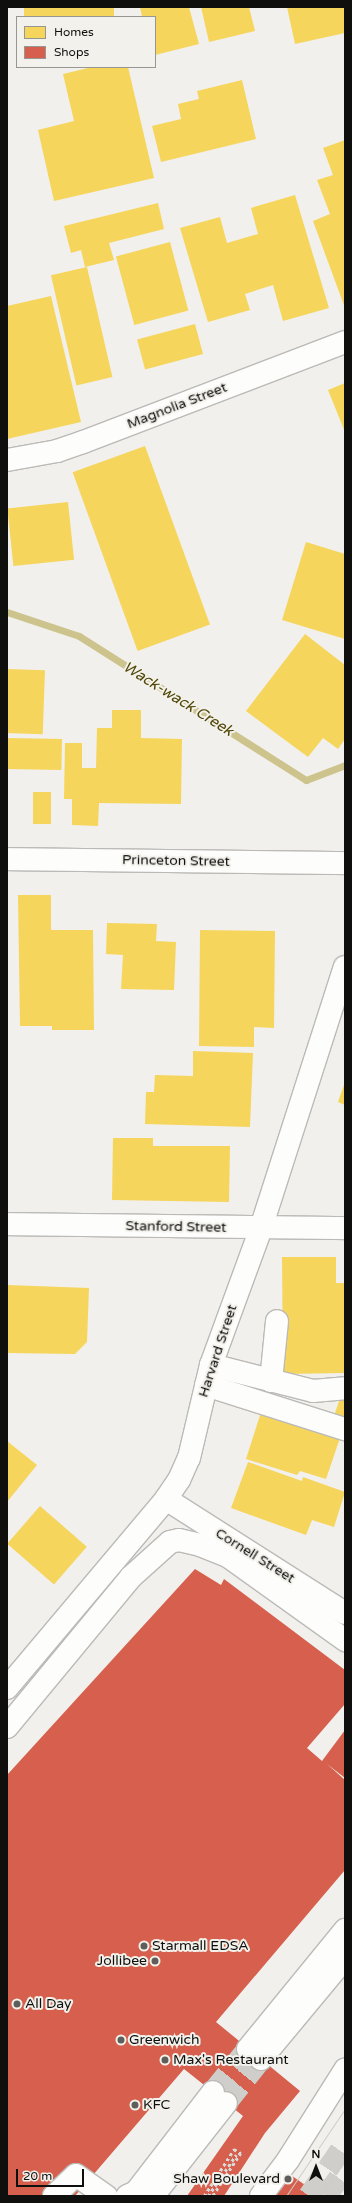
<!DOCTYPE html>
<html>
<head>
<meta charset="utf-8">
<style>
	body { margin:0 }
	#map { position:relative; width:352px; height:2203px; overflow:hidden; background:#f1f0ec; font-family:"Varela Round",sans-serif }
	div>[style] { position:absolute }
	.homes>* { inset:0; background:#f6d55c; transform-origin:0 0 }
	.shops>* { inset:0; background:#d6604d }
	.stream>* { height:7px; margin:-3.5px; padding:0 3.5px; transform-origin:3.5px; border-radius:3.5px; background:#cdc38c }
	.minor-tunnel>* { height:22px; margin-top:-11px; transform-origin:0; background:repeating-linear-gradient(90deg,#cfcecb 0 22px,transparent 0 33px) }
	.highway-tunnel>* { height:22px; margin-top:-11px; transform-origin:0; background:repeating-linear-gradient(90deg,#cfcecb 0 22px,transparent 0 33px) }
	.path>* { height:2.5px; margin-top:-1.25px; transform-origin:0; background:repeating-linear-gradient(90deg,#dadad9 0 3px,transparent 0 6px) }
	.roads { filter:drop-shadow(1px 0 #bbbab7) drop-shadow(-1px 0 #bbbab7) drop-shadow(0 1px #bbbab7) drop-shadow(0 -1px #bbbab7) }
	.minor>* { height:22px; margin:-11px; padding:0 11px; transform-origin:11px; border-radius:11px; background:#fdfdfc }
	.highway>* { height:22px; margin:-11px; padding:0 11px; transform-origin:11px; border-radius:11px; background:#fdfdfc }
	.tram>* { height:1px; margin:-0.5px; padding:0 0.5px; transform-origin:0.5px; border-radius:0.5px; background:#ccc }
	.dots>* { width:11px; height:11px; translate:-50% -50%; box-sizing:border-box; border:2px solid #f2f1eb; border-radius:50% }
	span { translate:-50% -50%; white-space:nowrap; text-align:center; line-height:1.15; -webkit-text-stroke:4px #f2f1eb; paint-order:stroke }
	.street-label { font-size:14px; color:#0f0f0d }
	.poi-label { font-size:14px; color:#0f0f0d }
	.left { translate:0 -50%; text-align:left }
	.right { translate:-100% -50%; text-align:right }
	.water-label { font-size:15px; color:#504607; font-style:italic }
	.frame { position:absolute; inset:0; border:8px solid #0f0f0d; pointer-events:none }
	.legend { position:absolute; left:16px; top:16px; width:140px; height:52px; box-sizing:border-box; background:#f2f1eb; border:1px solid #979792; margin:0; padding:5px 7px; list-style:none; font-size:12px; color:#0f0f0d }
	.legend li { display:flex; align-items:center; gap:8px; height:20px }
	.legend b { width:20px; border:1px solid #979792 }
	.north { position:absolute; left:296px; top:2147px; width:40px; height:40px; -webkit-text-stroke:3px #f2f1eb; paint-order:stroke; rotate:0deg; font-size:11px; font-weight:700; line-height:16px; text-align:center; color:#0f0f0d }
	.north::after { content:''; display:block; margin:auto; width:14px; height:18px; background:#0f0f0d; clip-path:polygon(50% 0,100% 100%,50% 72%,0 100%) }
	.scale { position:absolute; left:16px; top:2169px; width:68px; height:18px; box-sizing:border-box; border:2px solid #0f0f0d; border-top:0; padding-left:5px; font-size:12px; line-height:14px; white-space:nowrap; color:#0f0f0d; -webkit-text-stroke:3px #f2f1eb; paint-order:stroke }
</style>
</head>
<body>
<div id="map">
	<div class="homes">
		<i style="left:24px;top:7px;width:90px;height:10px"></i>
		<i style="clip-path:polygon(140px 7px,189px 7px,199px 44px,155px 55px,155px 17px,142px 17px)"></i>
		<i style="clip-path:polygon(201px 7px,249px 7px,255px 31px,209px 42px)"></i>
		<i style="clip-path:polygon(287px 7px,345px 7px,345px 33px,295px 44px)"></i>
		<i style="clip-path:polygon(92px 67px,128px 67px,154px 178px,54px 201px,38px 130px,74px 121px,63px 74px)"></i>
		<i style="clip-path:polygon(242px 80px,256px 139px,161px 162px,152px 126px,181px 119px,178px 104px,199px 99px,197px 91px)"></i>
		<i style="clip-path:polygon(345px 140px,345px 308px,313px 221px,330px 214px,317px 180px,333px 175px,323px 148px)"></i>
		<i style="clip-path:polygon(295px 195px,329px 308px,283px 321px,273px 285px,245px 294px,250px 310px,208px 322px,180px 228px,220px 217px,227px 243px,258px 234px,251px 208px)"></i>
		<i style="clip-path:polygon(158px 203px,164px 229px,109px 243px,114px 260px,85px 267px,81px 250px,71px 253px,64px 226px)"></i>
		<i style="left:170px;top:242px;width:71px;height:56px;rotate:75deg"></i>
		<i style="left:87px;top:267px;width:113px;height:37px;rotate:77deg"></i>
		<i style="clip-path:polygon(51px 296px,81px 422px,7px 439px,7px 306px)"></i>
		<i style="left:195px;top:324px;width:31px;height:60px;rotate:75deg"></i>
		<i style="clip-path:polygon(345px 383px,345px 432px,328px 390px)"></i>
		<i style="left:145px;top:446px;width:190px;height:77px;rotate:70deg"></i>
		<i style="left:68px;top:502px;width:58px;height:61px;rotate:84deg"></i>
		<i style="clip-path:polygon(306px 542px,345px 554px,345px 639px,282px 620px)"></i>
		<i style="clip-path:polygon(305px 634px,345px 665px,345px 739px,338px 749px,323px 738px,308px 757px,246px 711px)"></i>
		<i style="left:7px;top:669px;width:38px;height:64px;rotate:2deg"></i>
		<i style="clip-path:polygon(112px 710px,141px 710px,141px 738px,182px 739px,181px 804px,99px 803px,98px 826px,72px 825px,72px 799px,64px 799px,65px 743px,82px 743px,82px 768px,96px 768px,97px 728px,112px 728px)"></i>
		<i style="left:7px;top:738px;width:55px;height:31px;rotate:1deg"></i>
		<i style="left:33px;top:792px;width:18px;height:32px"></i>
		<i style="clip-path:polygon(18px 895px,51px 895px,51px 930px,93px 930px,94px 1030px,52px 1030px,52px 1026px,20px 1026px)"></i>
		<i style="clip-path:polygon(107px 923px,157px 924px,156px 941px,176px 942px,174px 990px,121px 989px,123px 955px,106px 954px)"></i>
		<i style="clip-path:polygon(200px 930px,275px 931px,274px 1028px,254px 1027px,254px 1047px,199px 1046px)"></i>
		<i style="clip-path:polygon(193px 1051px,253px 1053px,250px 1127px,145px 1124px,146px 1092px,154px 1092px,155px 1075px,193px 1076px)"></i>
		<i style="clip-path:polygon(345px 1082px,345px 1105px,338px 1102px)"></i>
		<i style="clip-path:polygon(113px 1138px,153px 1138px,153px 1146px,230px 1146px,229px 1202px,112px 1200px)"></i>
		<i style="clip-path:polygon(282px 1257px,336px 1257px,336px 1283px,345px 1283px,345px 1373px,283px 1374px)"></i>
		<i style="clip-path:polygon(7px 1285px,89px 1288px,87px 1342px,75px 1354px,7px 1353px)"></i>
		<i style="clip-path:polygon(341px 1395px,345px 1397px,345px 1420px,334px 1416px)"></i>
		<i style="clip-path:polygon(261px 1412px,340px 1438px,326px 1479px,300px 1471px,297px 1475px,246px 1459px)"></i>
		<i style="clip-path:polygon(7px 1441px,37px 1465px,7px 1502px)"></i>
		<i style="clip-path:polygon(248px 1462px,302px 1481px,303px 1477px,345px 1492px,334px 1527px,312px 1520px,306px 1535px,231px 1508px)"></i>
		<i style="left:40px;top:1506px;width:62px;height:50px;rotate:41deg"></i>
	</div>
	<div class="shops">
		<i style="clip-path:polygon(195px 1569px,221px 1585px,224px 1579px,345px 1670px,345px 1704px,307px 1748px,322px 1761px,345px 1730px,345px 1778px,327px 1764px,345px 1780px,345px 1870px,216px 2022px,300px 2091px,265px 2133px,224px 2196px,187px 2196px,243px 2116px,184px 2069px,75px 2196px,7px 2196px,7px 1775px)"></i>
		<i style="clip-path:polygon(285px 2171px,321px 2196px,267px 2196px)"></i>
	</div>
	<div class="stream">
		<i style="left:7px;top:612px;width:76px;rotate:18.4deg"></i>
		<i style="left:79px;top:636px;width:269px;rotate:32.4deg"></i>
		<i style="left:306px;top:780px;width:42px;rotate:-21deg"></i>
	</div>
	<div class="minor-tunnel">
		<i style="left:213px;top:2092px;width:55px;rotate:-50.9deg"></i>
		<i style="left:226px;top:2103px;width:56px;rotate:-51.5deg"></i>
		<i style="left:326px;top:2196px;width:32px;rotate:-54deg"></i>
	</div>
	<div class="highway-tunnel">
		<i style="left:309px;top:2196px;width:63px;rotate:-55.3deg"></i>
	</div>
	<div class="path">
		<i style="left:204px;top:2196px;width:56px;rotate:-57.4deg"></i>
		<i style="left:234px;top:2149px;width:8px;rotate:30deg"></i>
		<i style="left:241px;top:2153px;width:51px;rotate:123.1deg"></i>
		<i style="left:208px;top:2196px;width:50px;rotate:-55.7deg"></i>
	</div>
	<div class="roads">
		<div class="minor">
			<i style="left:7px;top:460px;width:51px;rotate:-10.2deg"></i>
			<i style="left:57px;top:451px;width:28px;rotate:-19deg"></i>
			<i style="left:83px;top:442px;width:280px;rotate:-20.9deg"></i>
			<i style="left:7px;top:859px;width:338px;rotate:0.7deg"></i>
			<i style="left:7px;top:1224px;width:338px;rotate:0.7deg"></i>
			<i style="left:211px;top:1365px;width:105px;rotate:14.3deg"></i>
			<i style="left:313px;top:1391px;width:32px;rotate:-5deg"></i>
			<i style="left:271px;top:1381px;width:60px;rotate:-84.3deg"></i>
			<i style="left:206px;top:1385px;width:146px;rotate:17.6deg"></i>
			<i style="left:166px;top:1499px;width:212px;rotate:32.5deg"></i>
			<i style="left:7px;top:1688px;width:247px;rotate:-49.9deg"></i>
			<i style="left:166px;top:1499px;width:23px;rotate:-56deg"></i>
			<i style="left:179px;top:1480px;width:24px;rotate:-66deg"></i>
			<i style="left:189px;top:1458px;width:96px;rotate:-76.7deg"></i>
			<i style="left:211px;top:1365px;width:146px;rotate:-69.9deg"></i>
			<i style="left:261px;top:1228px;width:274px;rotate:-72.2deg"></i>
			<i style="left:7px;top:1727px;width:195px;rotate:-50.4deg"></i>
			<i style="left:131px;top:1577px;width:52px;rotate:-41.9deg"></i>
			<i style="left:170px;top:1542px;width:9px;rotate:-13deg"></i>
			<i style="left:179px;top:1540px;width:22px;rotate:13deg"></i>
			<i style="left:200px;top:1545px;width:31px;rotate:22deg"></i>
			<i style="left:229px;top:1557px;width:143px;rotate:35.6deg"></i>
			<i style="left:248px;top:2049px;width:154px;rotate:-50.8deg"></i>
			<i style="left:261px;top:2059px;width:131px;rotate:-50.3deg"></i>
			<i style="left:54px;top:2196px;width:30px;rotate:-44deg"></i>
			<i style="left:76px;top:2175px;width:37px;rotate:35deg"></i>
			<i style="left:127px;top:2196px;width:10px;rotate:-24deg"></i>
			<i style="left:136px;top:2192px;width:126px;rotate:-52.4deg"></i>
			<i style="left:153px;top:2196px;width:118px;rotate:-51.9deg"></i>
		</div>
		<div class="highway">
			<i style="left:261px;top:2196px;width:45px;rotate:-53.1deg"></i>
			<i style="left:288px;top:2160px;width:107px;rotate:-57.7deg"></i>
		</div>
	</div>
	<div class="tram">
		<i style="left:323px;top:2193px;width:41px;rotate:-57.8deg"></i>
		<i style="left:286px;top:2196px;width:105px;rotate:-55.9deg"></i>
	</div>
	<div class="dots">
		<i style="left:144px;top:1946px;background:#5e5e5b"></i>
		<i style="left:155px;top:1961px;background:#5e5e5b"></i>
		<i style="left:17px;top:2004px;background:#5e5e5b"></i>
		<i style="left:121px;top:2040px;background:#5e5e5b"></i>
		<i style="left:165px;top:2060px;background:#5e5e5b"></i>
		<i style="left:135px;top:2105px;background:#5e5e5b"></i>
		<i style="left:288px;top:2179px;background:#5e5e5b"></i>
	</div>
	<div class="street-label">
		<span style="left:177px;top:406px;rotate:-21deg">Magnolia Street</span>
		<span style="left:176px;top:861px;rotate:1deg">Princeton Street</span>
		<span style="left:176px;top:1227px;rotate:1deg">Stanford Street</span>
		<span style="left:218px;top:1351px;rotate:-72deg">Harvard Street</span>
		<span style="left:255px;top:1556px;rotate:32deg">Cornell Street</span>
	</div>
	<div class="poi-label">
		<span class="left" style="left:152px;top:1946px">Starmall EDSA</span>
		<span class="right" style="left:147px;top:1961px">Jollibee</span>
		<span class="left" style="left:25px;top:2004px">All Day</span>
		<span class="left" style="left:129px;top:2040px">Greenwich</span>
		<span class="left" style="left:173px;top:2060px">Max's Restaurant</span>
		<span class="left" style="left:143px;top:2105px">KFC</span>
		<span class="right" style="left:280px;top:2179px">Shaw Boulevard</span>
	</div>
	<div class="water-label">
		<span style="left:178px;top:699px;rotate:32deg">Wack-wack Creek</span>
	</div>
	<div class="frame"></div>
	<ul class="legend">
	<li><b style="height:11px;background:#f6d55c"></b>Homes</li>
	<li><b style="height:11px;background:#d6604d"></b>Shops</li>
	</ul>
	<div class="north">N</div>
	<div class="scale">20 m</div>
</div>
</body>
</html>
